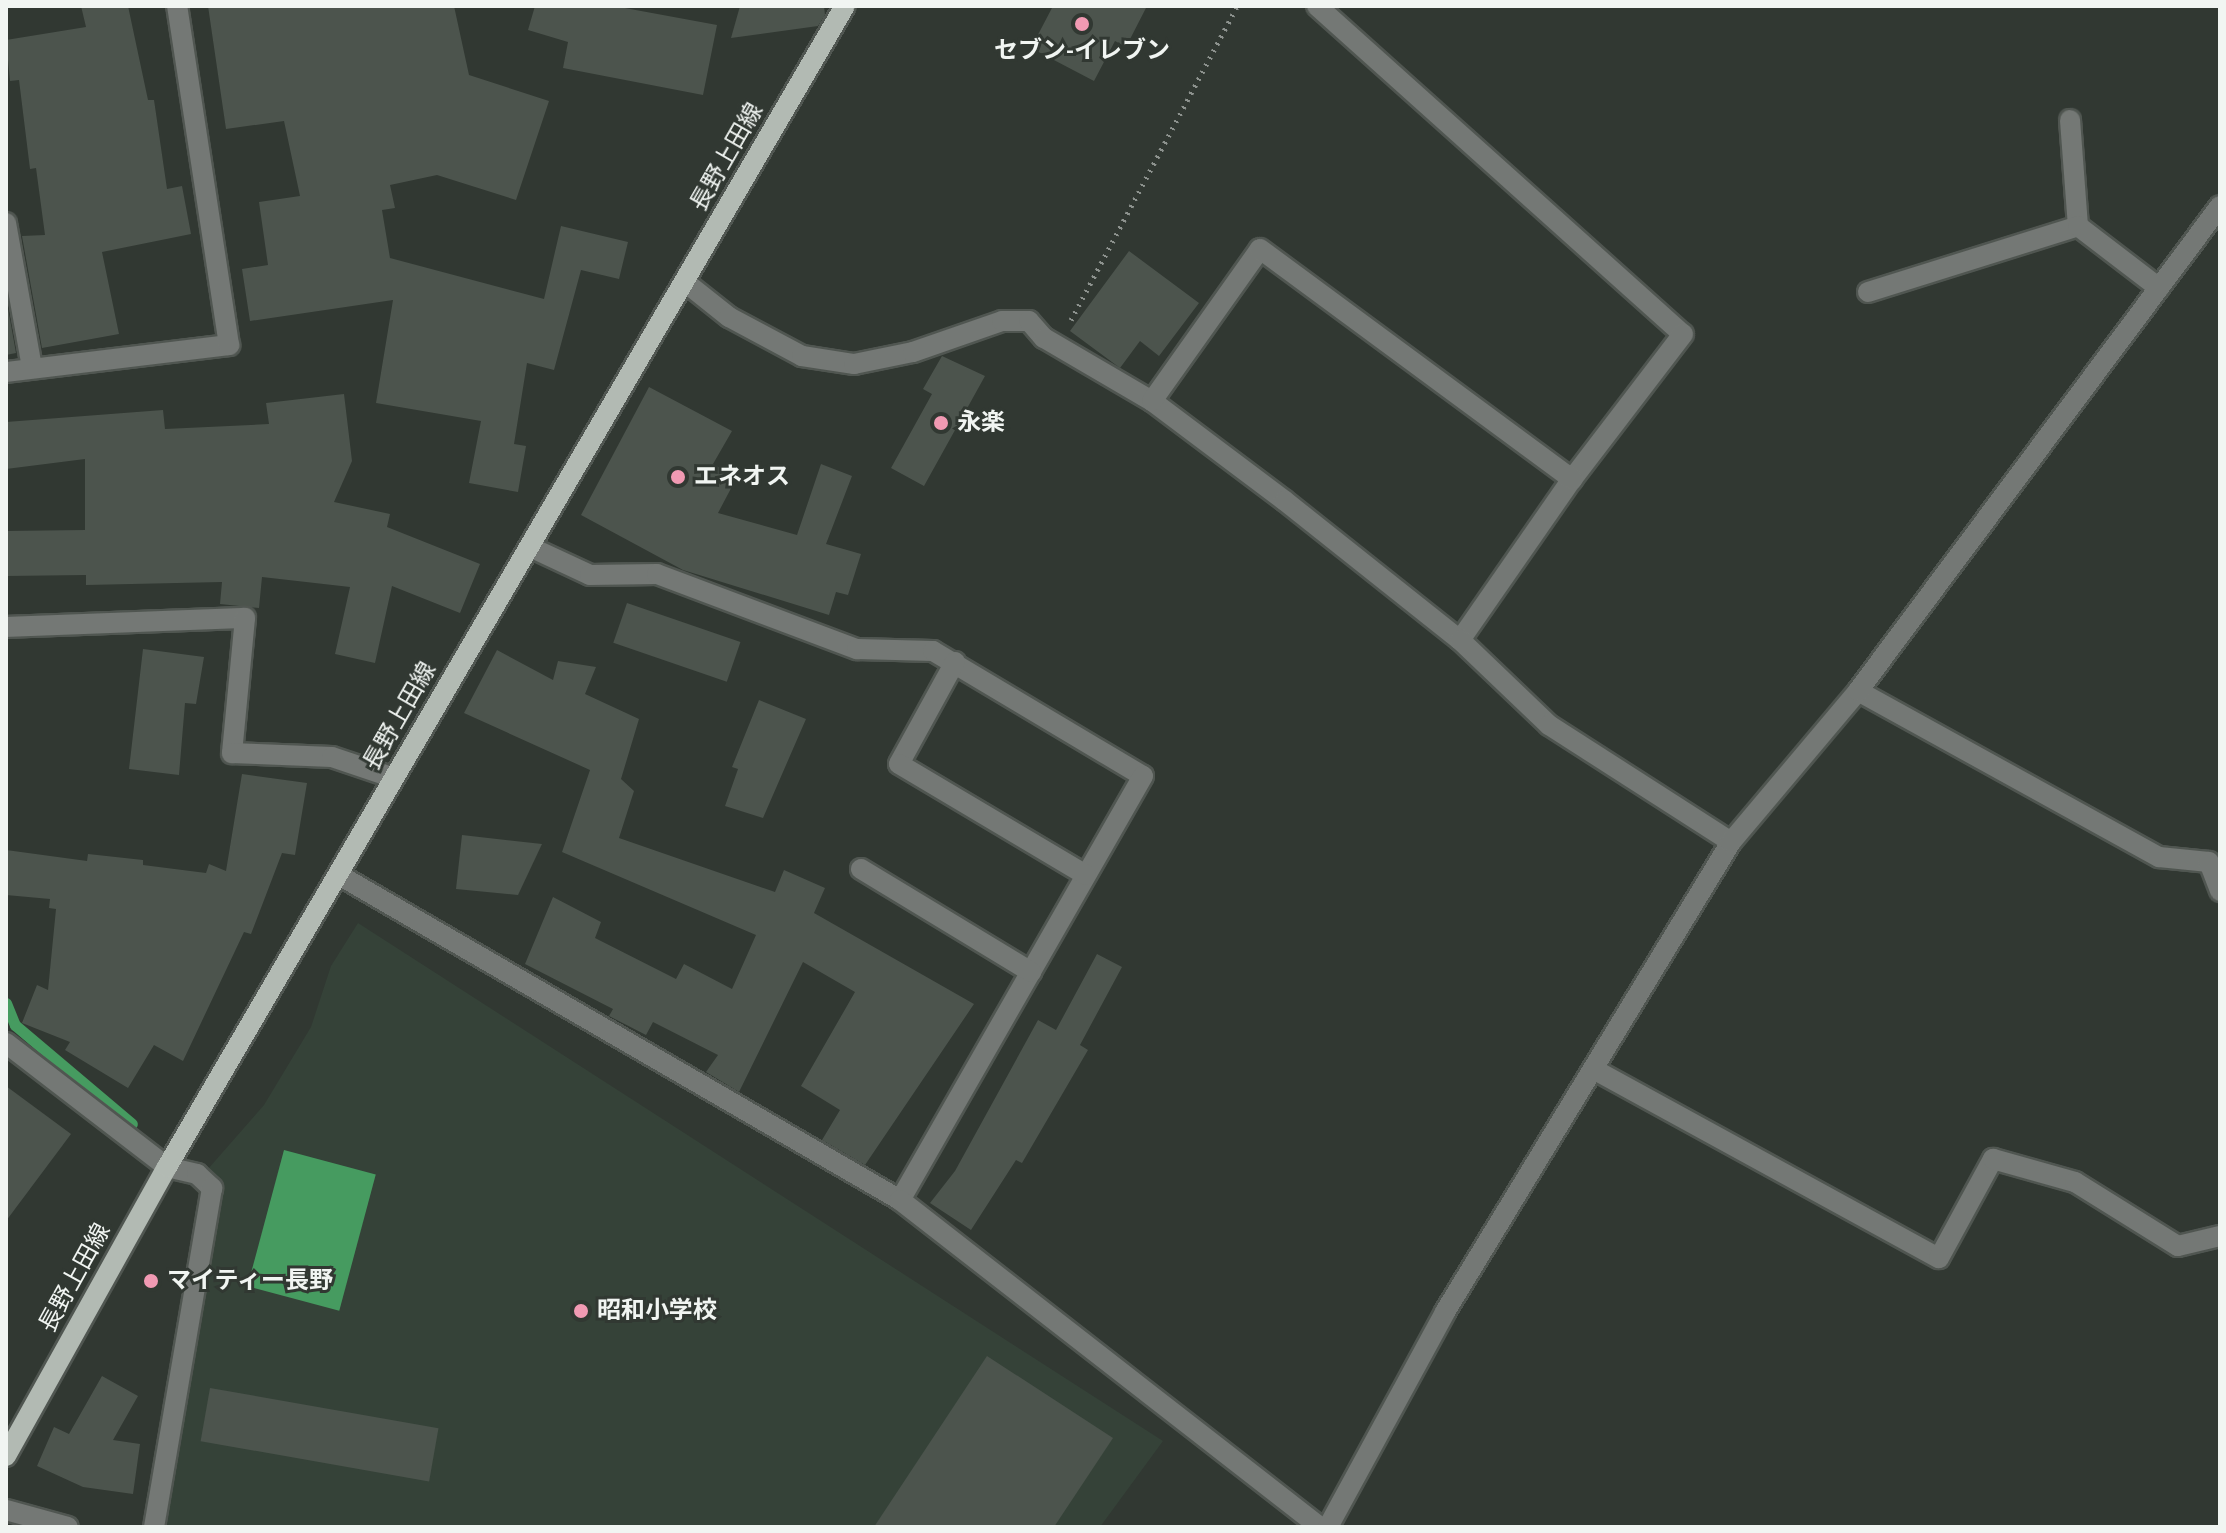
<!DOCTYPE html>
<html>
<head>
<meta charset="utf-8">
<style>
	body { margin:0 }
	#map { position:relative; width:2226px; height:1533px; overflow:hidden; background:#313832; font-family:"Source Sans 3","Noto Sans JP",sans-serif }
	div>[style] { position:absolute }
	.built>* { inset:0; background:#354238 }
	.water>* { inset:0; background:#469b60; transform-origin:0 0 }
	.stream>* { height:11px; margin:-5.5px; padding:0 5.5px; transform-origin:5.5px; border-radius:5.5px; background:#469b60 }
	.building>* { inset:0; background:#4c544d; transform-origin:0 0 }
	.path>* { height:5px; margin-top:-2.5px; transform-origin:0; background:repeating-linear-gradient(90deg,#8d928e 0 2px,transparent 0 8px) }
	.roads { filter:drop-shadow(2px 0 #505651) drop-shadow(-2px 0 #505651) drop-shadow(0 2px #505651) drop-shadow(0 -2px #505651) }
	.street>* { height:20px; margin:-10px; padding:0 10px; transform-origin:10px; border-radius:10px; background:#747875 }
	.primary>* { height:20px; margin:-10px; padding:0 10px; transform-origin:10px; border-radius:10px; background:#b2bab3 }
	.dots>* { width:22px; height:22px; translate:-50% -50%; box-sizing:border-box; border:4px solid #313832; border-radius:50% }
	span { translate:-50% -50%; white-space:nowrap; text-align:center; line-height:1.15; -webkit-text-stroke:6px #313832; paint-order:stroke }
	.poi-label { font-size:24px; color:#f1f5f2; font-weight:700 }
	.left { translate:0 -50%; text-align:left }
	.street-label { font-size:24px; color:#f1f5f2 }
	.frame { position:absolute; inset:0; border:8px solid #f1f5f2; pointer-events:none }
</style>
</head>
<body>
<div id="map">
	<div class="built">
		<i style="clip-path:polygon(358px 923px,1163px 1441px,1100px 1527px,164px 1527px,221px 1182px,208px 1169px,264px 1105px,311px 1027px,331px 966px)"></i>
	</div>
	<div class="water">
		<i style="left:284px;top:1150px;width:95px;height:141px;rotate:15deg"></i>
	</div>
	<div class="stream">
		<i style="left:6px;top:1003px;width:24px;rotate:68deg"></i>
		<i style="left:15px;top:1025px;width:153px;rotate:40.2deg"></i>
	</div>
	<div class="building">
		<i style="clip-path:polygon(81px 6px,128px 6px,148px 100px,154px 100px,167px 189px,182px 186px,191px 234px,102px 252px,119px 334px,42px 348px,22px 236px,45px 235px,36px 168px,30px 169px,19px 80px,10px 81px,6px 40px,86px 27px)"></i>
		<i style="clip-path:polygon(208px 6px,454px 6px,469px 75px,549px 101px,516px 200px,437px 175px,390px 185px,395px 208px,382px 210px,390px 258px,544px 299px,561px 226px,628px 242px,619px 279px,581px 270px,554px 370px,527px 363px,514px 444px,526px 446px,518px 492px,469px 483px,481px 421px,376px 403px,393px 300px,250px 321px,242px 269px,268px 265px,259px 202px,300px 196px,284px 121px,226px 129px)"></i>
		<i style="clip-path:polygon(535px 6px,614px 6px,717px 25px,703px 95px,563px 68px,568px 42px,528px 30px)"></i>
		<i style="clip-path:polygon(740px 6px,824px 6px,825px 15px,818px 26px,731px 38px)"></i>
		<i style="clip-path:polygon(1053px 6px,1147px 6px,1126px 47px,1115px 41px,1094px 81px,1031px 48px)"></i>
		<i style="clip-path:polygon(1129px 251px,1199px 303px,1159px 356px,1140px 341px,1120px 368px,1070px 331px)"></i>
		<i style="clip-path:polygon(6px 297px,16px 353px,6px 355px)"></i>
		<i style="clip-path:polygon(942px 356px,985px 376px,924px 486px,891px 468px,932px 394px,923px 389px)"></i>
		<i style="clip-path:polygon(649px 387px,732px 431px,713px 464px,737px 477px,718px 513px,797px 535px,821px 464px,852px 476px,826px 544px,861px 554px,848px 595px,836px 592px,829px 615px,683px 570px,581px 515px)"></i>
		<i style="clip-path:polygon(344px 394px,352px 461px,334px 502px,390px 514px,387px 527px,480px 564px,460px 613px,392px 586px,375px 663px,335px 654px,350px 587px,262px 577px,259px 608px,220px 604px,222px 582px,86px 585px,86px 575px,6px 576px,6px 531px,85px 530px,85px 459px,6px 469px,6px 422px,163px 410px,165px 429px,269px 424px,266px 403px)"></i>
		<i style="left:627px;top:603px;width:120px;height:42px;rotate:19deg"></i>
		<i style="clip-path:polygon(143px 649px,204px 657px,196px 704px,185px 703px,179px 775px,129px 769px)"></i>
		<i style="clip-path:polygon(497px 650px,553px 680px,558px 661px,596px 667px,585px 694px,639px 719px,621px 779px,634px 791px,619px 838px,775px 892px,784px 870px,825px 888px,814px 913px,974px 1004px,865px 1165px,822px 1140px,840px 1110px,801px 1086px,855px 992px,803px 962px,739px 1092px,706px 1072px,718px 1055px,653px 1022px,646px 1035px,609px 1016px,613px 1009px,525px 964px,553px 897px,601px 922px,595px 938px,676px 979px,684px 964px,732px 989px,756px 935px,562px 852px,590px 770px,464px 713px)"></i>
		<i style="clip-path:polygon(759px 700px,806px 719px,763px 818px,725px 806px,738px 769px,732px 767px)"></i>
		<i style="clip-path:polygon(242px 774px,307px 783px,295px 855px,282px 853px,251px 934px,244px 932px,183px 1061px,154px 1045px,128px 1088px,65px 1050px,70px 1042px,22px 1023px,37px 985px,48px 990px,56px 909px,49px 908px,50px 899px,6px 895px,6px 850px,87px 861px,88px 854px,143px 860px,143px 865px,206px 873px,209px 864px,226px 871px)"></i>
		<i style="clip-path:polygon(462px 835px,542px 844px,518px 895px,456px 889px)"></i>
		<i style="clip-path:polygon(1097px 954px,1122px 967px,1080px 1045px,1088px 1050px,1022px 1163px,1016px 1160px,971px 1230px,930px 1203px,955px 1171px,1038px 1020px,1056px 1030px)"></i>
		<i style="clip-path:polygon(6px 1086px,71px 1134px,6px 1221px)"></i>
		<i style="clip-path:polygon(987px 1356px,1113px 1438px,1054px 1527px,874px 1527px)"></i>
		<i style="clip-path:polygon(102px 1376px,138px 1396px,113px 1440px,140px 1444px,133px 1494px,83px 1487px,37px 1466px,54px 1427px,69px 1434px)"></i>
		<i style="left:210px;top:1388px;width:232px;height:54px;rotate:10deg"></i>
	</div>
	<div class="path">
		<i style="left:1071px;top:320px;width:355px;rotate:-62.1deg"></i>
	</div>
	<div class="roads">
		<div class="street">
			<i style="left:1317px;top:6px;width:491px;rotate:41.9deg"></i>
			<i style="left:1683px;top:334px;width:183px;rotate:127.4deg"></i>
			<i style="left:1572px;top:479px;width:196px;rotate:124.8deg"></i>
			<i style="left:2070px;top:120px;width:106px;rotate:85.7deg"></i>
			<i style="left:6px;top:223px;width:147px;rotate:79.8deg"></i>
			<i style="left:685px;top:282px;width:56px;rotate:38.5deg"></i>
			<i style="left:729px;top:317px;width:83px;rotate:28.1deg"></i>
			<i style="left:802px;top:356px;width:53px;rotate:8.7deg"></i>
			<i style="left:854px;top:364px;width:60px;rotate:-11.5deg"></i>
			<i style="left:913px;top:352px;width:94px;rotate:-19.2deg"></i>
			<i style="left:1002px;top:321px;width:27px"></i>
			<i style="left:1029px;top:321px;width:23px;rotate:49deg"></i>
			<i style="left:1044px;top:338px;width:125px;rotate:30.3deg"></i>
			<i style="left:1152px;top:401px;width:166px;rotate:36.9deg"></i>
			<i style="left:1285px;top:501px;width:223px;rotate:38.5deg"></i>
			<i style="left:1460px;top:640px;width:123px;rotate:43.7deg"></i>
			<i style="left:1549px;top:725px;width:216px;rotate:32.7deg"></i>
			<i style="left:1868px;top:292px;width:220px;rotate:-17.4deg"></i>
			<i style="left:2078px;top:226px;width:102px;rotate:37.4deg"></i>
			<i style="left:6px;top:372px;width:225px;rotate:-6.9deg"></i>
			<i style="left:229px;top:345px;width:343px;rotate:-98.7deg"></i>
			<i style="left:1152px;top:401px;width:186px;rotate:-54.6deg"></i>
			<i style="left:1260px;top:249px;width:388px;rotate:36.4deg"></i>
			<i style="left:530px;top:547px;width:66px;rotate:25deg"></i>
			<i style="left:590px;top:575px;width:67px;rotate:-0.9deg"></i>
			<i style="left:657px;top:574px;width:214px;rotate:20.6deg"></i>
			<i style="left:857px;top:649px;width:76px;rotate:1.5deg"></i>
			<i style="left:933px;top:651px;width:244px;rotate:30.8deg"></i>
			<i style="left:1143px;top:776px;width:489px;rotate:119.8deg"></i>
			<i style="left:6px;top:627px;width:239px;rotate:-2.2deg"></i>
			<i style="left:245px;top:618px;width:136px;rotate:95.5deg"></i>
			<i style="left:232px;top:753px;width:100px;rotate:2.3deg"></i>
			<i style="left:332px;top:757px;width:65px;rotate:18.7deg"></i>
			<i style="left:955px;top:662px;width:116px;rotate:118.8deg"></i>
			<i style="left:899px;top:764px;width:217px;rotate:30.7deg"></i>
			<i style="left:1858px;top:691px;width:344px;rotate:28.9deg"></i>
			<i style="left:2159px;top:857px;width:50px;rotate:5.7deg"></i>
			<i style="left:2209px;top:862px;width:31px;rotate:69deg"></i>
			<i style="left:861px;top:869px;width:199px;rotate:31.2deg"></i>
			<i style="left:339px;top:875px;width:648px;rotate:30.08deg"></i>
			<i style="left:900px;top:1200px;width:532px;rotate:37.9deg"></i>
			<i style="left:6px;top:1043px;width:203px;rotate:37.6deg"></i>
			<i style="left:167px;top:1167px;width:31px;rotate:13deg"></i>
			<i style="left:197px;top:1174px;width:21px;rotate:43deg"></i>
			<i style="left:212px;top:1188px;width:344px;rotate:99.7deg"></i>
			<i style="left:1595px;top:1070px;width:392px;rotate:28.7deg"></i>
			<i style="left:1939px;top:1258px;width:113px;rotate:-61.4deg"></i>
			<i style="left:1993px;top:1159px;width:85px;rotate:15.7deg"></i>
			<i style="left:2075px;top:1182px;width:121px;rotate:31.9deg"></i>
			<i style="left:2178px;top:1246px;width:43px;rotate:-13.4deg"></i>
			<i style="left:6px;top:1510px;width:64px;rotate:15.3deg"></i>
			<i style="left:1328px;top:1527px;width:245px;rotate:-61.4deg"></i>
			<i style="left:1445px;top:1312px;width:550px;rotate:-58.68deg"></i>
			<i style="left:1731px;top:842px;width:197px;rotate:-49.9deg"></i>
			<i style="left:1858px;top:691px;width:605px;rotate:-53.26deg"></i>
		</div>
		<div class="primary">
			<i style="left:6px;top:1456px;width:331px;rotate:-60.9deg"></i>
			<i style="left:167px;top:1167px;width:1344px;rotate:-59.72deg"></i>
		</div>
	</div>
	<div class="dots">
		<i style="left:1082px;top:24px;background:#f19ab3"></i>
		<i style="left:941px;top:423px;background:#f19ab3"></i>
		<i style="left:678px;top:477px;background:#f19ab3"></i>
		<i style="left:151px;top:1281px;background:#f19ab3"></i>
		<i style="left:581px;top:1311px;background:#f19ab3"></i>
	</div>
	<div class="poi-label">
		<span style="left:1082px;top:51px">セブン-イレブン</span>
		<span class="left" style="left:957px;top:423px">永楽</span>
		<span class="left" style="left:694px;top:477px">エネオス</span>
		<span class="left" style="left:167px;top:1281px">マイティー長野</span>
		<span class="left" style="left:597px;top:1311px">昭和小学校</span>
	</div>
	<div class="street-label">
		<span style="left:727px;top:157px;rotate:-60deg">長野上田線</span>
		<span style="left:400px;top:716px;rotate:-60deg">長野上田線</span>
		<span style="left:75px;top:1278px;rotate:-61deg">長野上田線</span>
	</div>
	<div class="frame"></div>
</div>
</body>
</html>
